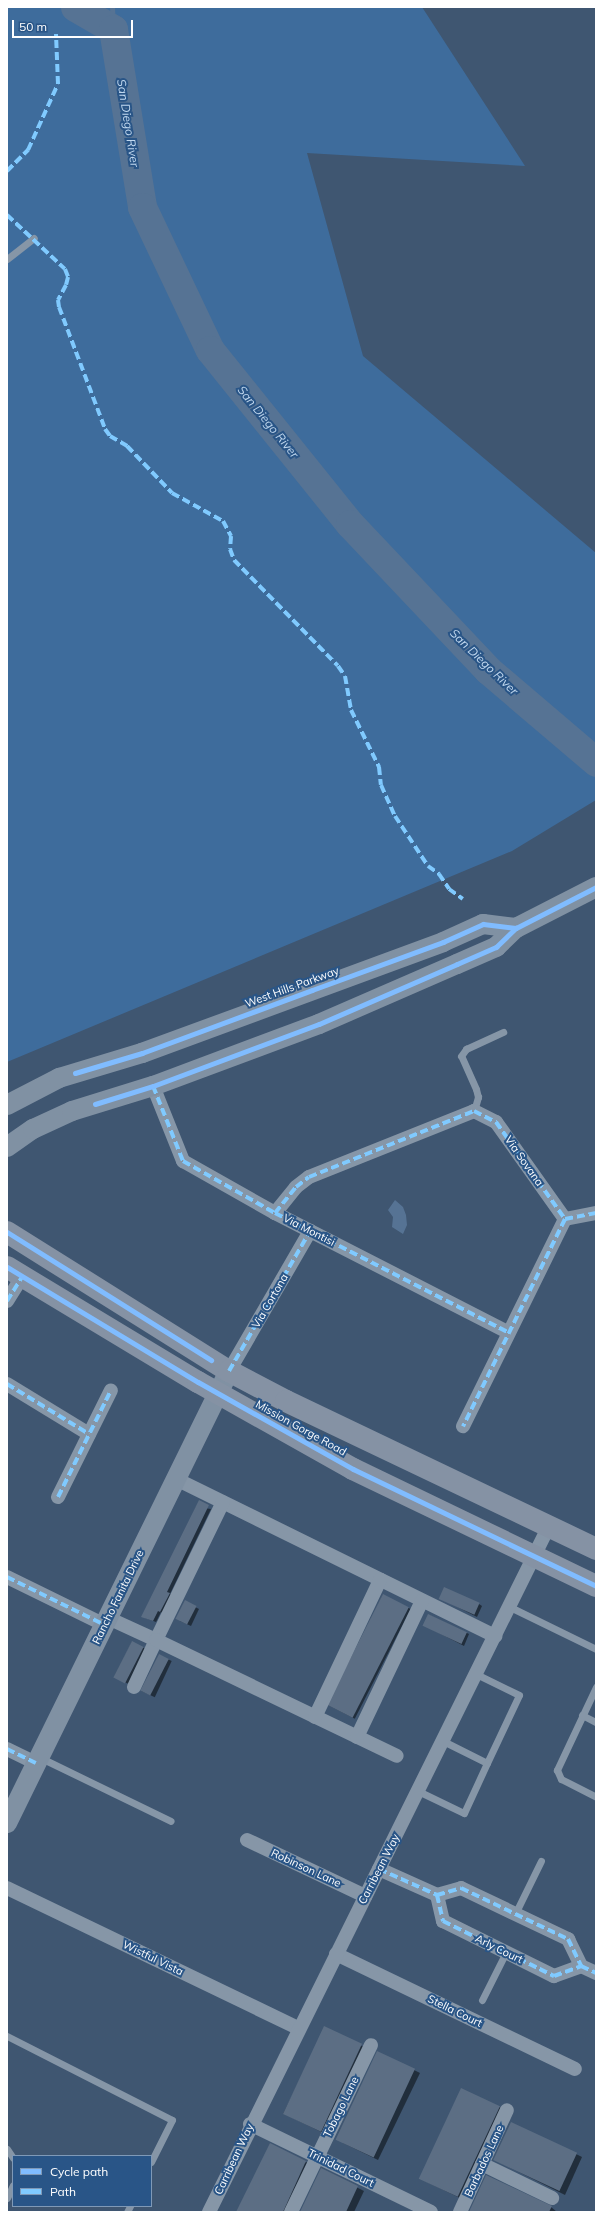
<!DOCTYPE html>
<html>
<head>
<meta charset="utf-8">
<style>
	body { margin:0 }
	#map { position:relative; width:603px; height:2219px; overflow:hidden; background:#3f5671; font-family:Mulish,sans-serif }
	div>[style] { position:absolute }
	.green>* { inset:0; background:#3e6c9c }
	.water>* { inset:0; background:#567394 }
	.shadow>* { inset:0; background:#0007; transform-origin:0 0 }
	.stream>* { height:5px; margin:-2.5px; padding:0 2.5px; transform-origin:2.5px; border-radius:2.5px; background:#567394 }
	.river>* { height:29px; margin:-14.5px; padding:0 14.5px; transform-origin:14.5px; border-radius:14.5px; background:#567394 }
	.building>* { inset:0; background:#5c6e84; transform-origin:0 0 }
	.lane>* { height:7px; margin:-3.5px; padding:0 3.5px; transform-origin:3.5px; border-radius:3.5px; background:#8696a7 }
	.street>* { height:14px; margin:-7px; padding:0 7px; transform-origin:7px; border-radius:7px; background:#8696a7 }
	.secondary>* { height:20px; margin:-10px; padding:0 10px; transform-origin:10px; border-radius:10px; background:#8091a3 }
	.primary>* { height:22px; margin:-11px; padding:0 11px; transform-origin:11px; border-radius:11px; background:#8592a4 }
	.quiet>* { height:4px; margin-top:-2px; transform-origin:0; background:repeating-linear-gradient(90deg,#80caff 0 8px,transparent 0 12px) }
	.cycleway>* { height:5px; margin:-2.5px; padding:0 2.5px; transform-origin:2.5px; border-radius:2.5px; background:#80bcff }
	span { translate:-50% -50%; white-space:nowrap; text-align:center; line-height:1.15; -webkit-text-stroke:4px #295587; paint-order:stroke }
	.street-label { font-size:11px; color:#fff }
	.water-label { font-size:12px; color:#c1d8ef; font-style:italic }
	.frame { position:absolute; inset:0; border:8px solid #fff; pointer-events:none }
	.legend { position:absolute; left:12px; top:2155px; width:140px; height:52px; box-sizing:border-box; background:#295587; border:1px solid #7f99b7; margin:0; padding:5px 7px; list-style:none; font-size:12px; color:#fff }
	.legend li { display:flex; align-items:center; gap:8px; height:20px }
	.legend b { width:20px; border:1px solid #7f99b7 }
	.scale { position:absolute; left:12px; top:20px; width:121px; height:18px; box-sizing:border-box; border:2px solid #fff; border-top:0; padding-left:5px; font-size:12px; line-height:14px; white-space:nowrap; color:#fff; -webkit-text-stroke:3px #295587; paint-order:stroke }
</style>
</head>
<body>
<div id="map">
	<div class="green">
		<i style="clip-path:polygon(7px 7px,422px 7px,525px 166px,307px 153px,363px 356px,596px 553px,596px 800px,512px 851px,7px 1062px)"></i>
	</div>
	<div class="water">
		<i style="clip-path:polygon(395px 1200px,403px 1207px,406px 1215px,407px 1225px,403px 1234px,392px 1227px,393px 1217px,388px 1210px)"></i>
	</div>
	<div class="shadow">
		<i style="clip-path:polygon(196px 1507px,211px 1509px,170px 1594px,172px 1595px,163px 1613px,161px 1612px,156px 1622px,145px 1618px)"></i>
		<i style="left:383px;top:1595px;width:31px;height:123px;rotate:27deg"></i>
		<i style="clip-path:polygon(440px 1598px,479px 1604px,482px 1606px,477px 1617px)"></i>
		<i style="clip-path:polygon(185px 1602px,199px 1609px,191px 1626px,180px 1621px)"></i>
		<i style="clip-path:polygon(429px 1615px,469px 1634px,464px 1646px,424px 1625px)"></i>
		<i style="left:132px;top:1642px;width:16px;height:39px;rotate:27deg"></i>
		<i style="left:159px;top:1655px;width:14px;height:40px;rotate:25deg"></i>
		<i style="left:325px;top:2028px;width:48px;height:95px;rotate:26deg"></i>
		<i style="clip-path:polygon(414px 2070px,420px 2073px,378px 2160px,343px 2143px)"></i>
		<i style="clip-path:polygon(499px 2107px,505px 2110px,464px 2200px,425px 2181px)"></i>
		<i style="clip-path:polygon(576px 2154px,582px 2157px,565px 2195px,501px 2163px)"></i>
		<i style="clip-path:polygon(306px 2162px,312px 2165px,289px 2212px,236px 2212px)"></i>
		<i style="clip-path:polygon(322px 2170px,364px 2191px,354px 2212px,301px 2212px)"></i>
		<i style="clip-path:polygon(551px 2207px,557px 2212px,470px 2212px)"></i>
	</div>
	<div class="stream">
		<i style="left:112px;top:7px;width:22px;rotate:87deg"></i>
	</div>
	<div class="river">
		<i style="left:75px;top:7px;width:44px;rotate:30.1deg"></i>
		<i style="left:113px;top:29px;width:180px;rotate:80.7deg"></i>
		<i style="left:142px;top:207px;width:158px;rotate:64.6deg"></i>
		<i style="left:210px;top:350px;width:223px;rotate:51.2deg"></i>
		<i style="left:350px;top:524px;width:201px;rotate:46.6deg"></i>
		<i style="left:488px;top:670px;width:142px;rotate:40.4deg"></i>
	</div>
	<div class="building">
		<i style="clip-path:polygon(199px 1500px,209px 1505px,167px 1592px,170px 1593px,160px 1612px,158px 1611px,153px 1621px,141px 1617px)"></i>
		<i style="left:444px;top:1587px;width:39px;height:13px;rotate:24deg"></i>
		<i style="left:383px;top:1594px;width:29px;height:124px;rotate:27deg"></i>
		<i style="left:185px;top:1600px;width:13px;height:21px;rotate:27deg"></i>
		<i style="left:428px;top:1614px;width:43px;height:13px;rotate:25deg"></i>
		<i style="left:132px;top:1641px;width:13px;height:41px;rotate:27deg"></i>
		<i style="left:159px;top:1654px;width:11px;height:41px;rotate:27deg"></i>
		<i style="left:324px;top:2026px;width:42px;height:97px;rotate:25deg"></i>
		<i style="left:377px;top:2051px;width:42px;height:98px;rotate:25deg"></i>
		<i style="left:461px;top:2088px;width:43px;height:100px;rotate:25deg"></i>
		<i style="left:511px;top:2122px;width:73px;height:42px;rotate:25deg"></i>
		<i style="clip-path:polygon(270px 2143px,306px 2161px,283px 2212px,236px 2212px)"></i>
		<i style="clip-path:polygon(321px 2168px,358px 2186px,346px 2212px,300px 2212px)"></i>
		<i style="clip-path:polygon(486px 2175px,552px 2206px,549px 2212px,469px 2212px)"></i>
	</div>
	<div class="lane">
		<i style="left:7px;top:259px;width:34px;rotate:-38deg"></i>
		<i style="left:474px;top:1111px;width:15px;rotate:-74deg"></i>
		<i style="left:478px;top:1097px;width:8px;rotate:-104deg"></i>
		<i style="left:476px;top:1089px;width:36px;rotate:-114deg"></i>
		<i style="left:461px;top:1056px;width:9px;rotate:-54deg"></i>
		<i style="left:466px;top:1049px;width:41px;rotate:-24.7deg"></i>
		<i style="left:510px;top:1607px;width:96px;rotate:26deg"></i>
		<i style="left:596px;top:1687px;width:92px;rotate:115.2deg"></i>
		<i style="left:557px;top:1770px;width:10px;rotate:66deg"></i>
		<i style="left:561px;top:1779px;width:39px;rotate:27deg"></i>
		<i style="left:582px;top:1715px;width:16px;rotate:27deg"></i>
		<i style="left:443px;top:1741px;width:49px;rotate:26.6deg"></i>
		<i style="left:487px;top:1763px;width:75px;rotate:-64.8deg"></i>
		<i style="left:519px;top:1695px;width:48px;rotate:-154deg"></i>
		<i style="left:41px;top:1758px;width:144px;rotate:25.9deg"></i>
		<i style="left:418px;top:1791px;width:51px;rotate:25.6deg"></i>
		<i style="left:464px;top:1813px;width:55px;rotate:-65.3deg"></i>
		<i style="left:515px;top:1914px;width:59px;rotate:-63.9deg"></i>
		<i style="left:482px;top:2000px;width:54px;rotate:-63.4deg"></i>
		<i style="left:7px;top:2036px;width:185px;rotate:27deg"></i>
		<i style="left:172px;top:2120px;width:47px;rotate:116.6deg"></i>
		<i style="left:7px;top:2149px;width:11px;rotate:56deg"></i>
		<i style="left:7px;top:2198px;width:14px;rotate:-65deg"></i>
		<i style="left:127px;top:2212px;width:7px;rotate:-63deg"></i>
	</div>
	<div class="street">
		<i style="left:153px;top:1086px;width:81px;rotate:68.2deg"></i>
		<i style="left:183px;top:1161px;width:106px;rotate:29.5deg"></i>
		<i style="left:275px;top:1213px;width:262px;rotate:27.1deg"></i>
		<i style="left:275px;top:1213px;width:33px;rotate:-51deg"></i>
		<i style="left:296px;top:1187px;width:16px;rotate:-38deg"></i>
		<i style="left:309px;top:1177px;width:178px;rotate:-21.8deg"></i>
		<i style="left:474px;top:1111px;width:25px;rotate:27deg"></i>
		<i style="left:496px;top:1122px;width:119px;rotate:54.6deg"></i>
		<i style="left:565px;top:1219px;width:231px;rotate:116.2deg"></i>
		<i style="left:565px;top:1219px;width:32px;rotate:-11deg"></i>
		<i style="left:7px;top:1301px;width:28px;rotate:-58deg"></i>
		<i style="left:229px;top:1371px;width:162px;rotate:-59.9deg"></i>
		<i style="left:7px;top:1384px;width:96px;rotate:31.4deg"></i>
		<i style="left:176px;top:1479px;width:356px;rotate:26.2deg"></i>
		<i style="left:58px;top:1497px;width:119px;rotate:-63.6deg"></i>
		<i style="left:7px;top:1577px;width:109px;rotate:26.1deg"></i>
		<i style="left:108px;top:1618px;width:53px;rotate:24.6deg"></i>
		<i style="left:156px;top:1640px;width:153px;rotate:-64.1deg"></i>
		<i style="left:134px;top:1687px;width:52px;rotate:-64.9deg"></i>
		<i style="left:156px;top:1640px;width:267px;rotate:25.7deg"></i>
		<i style="left:315px;top:1717px;width:152px;rotate:-64.6deg"></i>
		<i style="left:357px;top:1737px;width:151px;rotate:-64.5deg"></i>
		<i style="left:7px;top:1749px;width:32px;rotate:26deg"></i>
		<i style="left:247px;top:1840px;width:131px;rotate:25.4deg"></i>
		<i style="left:379px;top:1869px;width:64px;rotate:24.1deg"></i>
		<i style="left:437px;top:1895px;width:25px;rotate:-16deg"></i>
		<i style="left:461px;top:1888px;width:119px;rotate:25.5deg"></i>
		<i style="left:568px;top:1939px;width:30px;rotate:64deg"></i>
		<i style="left:581px;top:1966px;width:17px;rotate:25deg"></i>
		<i style="left:7px;top:1888px;width:323px;rotate:25.7deg"></i>
		<i style="left:437px;top:1895px;width:27px;rotate:77deg"></i>
		<i style="left:443px;top:1921px;width:124px;rotate:26.4deg"></i>
		<i style="left:554px;top:1976px;width:29px;rotate:-20deg"></i>
		<i style="left:336px;top:1954px;width:265px;rotate:25.7deg"></i>
		<i style="left:250px;top:2124px;width:201px;rotate:25.9deg"></i>
		<i style="left:482px;top:2164px;width:78px;rotate:25.9deg"></i>
		<i style="left:209px;top:2212px;width:766px;rotate:-63.64deg"></i>
		<i style="left:291px;top:2212px;width:185px;rotate:-64.4deg"></i>
		<i style="left:460px;top:2212px;width:112px;rotate:-65.3deg"></i>
	</div>
	<div class="secondary">
		<i style="left:7px;top:1105px;width:59px;rotate:-27.4deg"></i>
		<i style="left:59px;top:1078px;width:87px;rotate:-16.8deg"></i>
		<i style="left:142px;top:1053px;width:321px;rotate:-20.2deg"></i>
		<i style="left:443px;top:942px;width:44px;rotate:-24.2deg"></i>
		<i style="left:483px;top:924px;width:33px;rotate:7deg"></i>
		<i style="left:7px;top:1147px;width:32px;rotate:-35deg"></i>
		<i style="left:33px;top:1129px;width:43px;rotate:-24.8deg"></i>
		<i style="left:72px;top:1111px;width:85px;rotate:-17.2deg"></i>
		<i style="left:153px;top:1086px;width:177px;rotate:-20.5deg"></i>
		<i style="left:319px;top:1024px;width:150px;rotate:-23.5deg"></i>
		<i style="left:457px;top:964px;width:43px;rotate:-23.6deg"></i>
		<i style="left:496px;top:947px;width:28px;rotate:-44deg"></i>
		<i style="left:516px;top:928px;width:90px;rotate:-27.1deg"></i>
		<i style="left:7px;top:1823px;width:504px;rotate:-63.84deg"></i>
	</div>
	<div class="primary">
		<i style="left:7px;top:1232px;width:262px;rotate:32.1deg"></i>
		<i style="left:229px;top:1371px;width:64px;rotate:27.8deg"></i>
		<i style="left:286px;top:1401px;width:344px;rotate:25.5deg"></i>
		<i style="left:7px;top:1267px;width:223px;rotate:31.1deg"></i>
		<i style="left:198px;top:1382px;width:178px;rotate:29.3deg"></i>
		<i style="left:353px;top:1469px;width:270px;rotate:25.7deg"></i>
	</div>
	<div class="quiet">
		<i style="left:7px;top:171px;width:30px;rotate:-45deg"></i>
		<i style="left:28px;top:150px;width:72px;rotate:-65.6deg"></i>
		<i style="left:58px;top:84px;width:50px;rotate:-92.3deg"></i>
		<i style="left:7px;top:215px;width:79px;rotate:43deg"></i>
		<i style="left:65px;top:269px;width:9px;rotate:69deg"></i>
		<i style="left:68px;top:277px;width:8px;rotate:104deg"></i>
		<i style="left:66px;top:285px;width:17px;rotate:118deg"></i>
		<i style="left:58px;top:300px;width:7px;rotate:82deg"></i>
		<i style="left:59px;top:307px;width:130px;rotate:69.3deg"></i>
		<i style="left:105px;top:429px;width:9px;rotate:54deg"></i>
		<i style="left:110px;top:436px;width:20px;rotate:30deg"></i>
		<i style="left:127px;top:446px;width:65px;rotate:46.2deg"></i>
		<i style="left:172px;top:493px;width:58px;rotate:28.8deg"></i>
		<i style="left:223px;top:521px;width:17px;rotate:62deg"></i>
		<i style="left:231px;top:536px;width:13px;rotate:94deg"></i>
		<i style="left:230px;top:549px;width:12px;rotate:70deg"></i>
		<i style="left:234px;top:560px;width:148px;rotate:45.5deg"></i>
		<i style="left:338px;top:666px;width:12px;rotate:55deg"></i>
		<i style="left:345px;top:676px;width:35px;rotate:80deg"></i>
		<i style="left:351px;top:710px;width:64px;rotate:63.8deg"></i>
		<i style="left:379px;top:767px;width:18px;rotate:84deg"></i>
		<i style="left:381px;top:785px;width:34px;rotate:66deg"></i>
		<i style="left:395px;top:816px;width:60px;rotate:56.6deg"></i>
		<i style="left:428px;top:866px;width:14px;rotate:36deg"></i>
		<i style="left:439px;top:874px;width:18px;rotate:56deg"></i>
		<i style="left:449px;top:889px;width:17px;rotate:36deg"></i>
		<i style="left:153px;top:1086px;width:81px;rotate:68.2deg"></i>
		<i style="left:183px;top:1161px;width:106px;rotate:29.5deg"></i>
		<i style="left:275px;top:1213px;width:262px;rotate:27.1deg"></i>
		<i style="left:275px;top:1213px;width:33px;rotate:-51deg"></i>
		<i style="left:296px;top:1187px;width:16px;rotate:-38deg"></i>
		<i style="left:309px;top:1177px;width:178px;rotate:-21.8deg"></i>
		<i style="left:474px;top:1111px;width:25px;rotate:27deg"></i>
		<i style="left:496px;top:1122px;width:119px;rotate:54.6deg"></i>
		<i style="left:565px;top:1219px;width:231px;rotate:116.2deg"></i>
		<i style="left:565px;top:1219px;width:32px;rotate:-11deg"></i>
		<i style="left:7px;top:1301px;width:28px;rotate:-58deg"></i>
		<i style="left:229px;top:1371px;width:162px;rotate:-59.9deg"></i>
		<i style="left:7px;top:1384px;width:96px;rotate:31.4deg"></i>
		<i style="left:58px;top:1497px;width:119px;rotate:-63.6deg"></i>
		<i style="left:7px;top:1577px;width:109px;rotate:26.1deg"></i>
		<i style="left:7px;top:1749px;width:32px;rotate:26deg"></i>
		<i style="left:379px;top:1869px;width:64px;rotate:24.1deg"></i>
		<i style="left:437px;top:1895px;width:25px;rotate:-16deg"></i>
		<i style="left:461px;top:1888px;width:119px;rotate:25.5deg"></i>
		<i style="left:568px;top:1939px;width:30px;rotate:64deg"></i>
		<i style="left:581px;top:1966px;width:17px;rotate:25deg"></i>
		<i style="left:437px;top:1895px;width:27px;rotate:77deg"></i>
		<i style="left:443px;top:1921px;width:124px;rotate:26.4deg"></i>
		<i style="left:554px;top:1976px;width:29px;rotate:-20deg"></i>
	</div>
	<div class="cycleway">
		<i style="left:75px;top:1073px;width:70px;rotate:-16.6deg"></i>
		<i style="left:142px;top:1053px;width:181px;rotate:-20.3deg"></i>
		<i style="left:312px;top:990px;width:140px;rotate:-20.1deg"></i>
		<i style="left:443px;top:942px;width:44px;rotate:-24.2deg"></i>
		<i style="left:483px;top:924px;width:33px;rotate:7deg"></i>
		<i style="left:95px;top:1104px;width:61px;rotate:-17.2deg"></i>
		<i style="left:153px;top:1086px;width:177px;rotate:-20.5deg"></i>
		<i style="left:319px;top:1024px;width:150px;rotate:-23.5deg"></i>
		<i style="left:457px;top:964px;width:43px;rotate:-23.6deg"></i>
		<i style="left:496px;top:947px;width:28px;rotate:-44deg"></i>
		<i style="left:516px;top:928px;width:90px;rotate:-27.1deg"></i>
		<i style="left:7px;top:1232px;width:241px;rotate:32.1deg"></i>
		<i style="left:7px;top:1267px;width:223px;rotate:31.1deg"></i>
		<i style="left:198px;top:1382px;width:178px;rotate:29.3deg"></i>
		<i style="left:353px;top:1469px;width:270px;rotate:25.7deg"></i>
	</div>
	<div class="street-label">
		<span style="left:292px;top:987px;rotate:-20deg">West Hills Parkway</span>
		<span style="left:524px;top:1161px;rotate:55deg">Via Sovana</span>
		<span style="left:309px;top:1230px;rotate:27deg">Via Montisi</span>
		<span style="left:270px;top:1301px;rotate:-60deg">Via Cortona</span>
		<span style="left:301px;top:1428px;rotate:29deg">Mission Gorge Road</span>
		<span style="left:118px;top:1597px;rotate:-64deg">Rancho Fanita Drive</span>
		<span style="left:306px;top:1868px;rotate:25deg">Robinson Lane</span>
		<span style="left:379px;top:1869px;rotate:-63deg">Carribean Way</span>
		<span style="left:499px;top:1949px;rotate:26deg">Arly Court</span>
		<span style="left:153px;top:1958px;rotate:26deg">Wistful Vista</span>
		<span style="left:455px;top:2011px;rotate:26deg">Stella Court</span>
		<span style="left:341px;top:2107px;rotate:-64deg">Tobago Lane</span>
		<span style="left:234px;top:2159px;rotate:-65deg">Carribean Way</span>
		<span style="left:484px;top:2161px;rotate:-65deg">Barbados Lane</span>
		<span style="left:341px;top:2168px;rotate:26deg">Trinidad Court</span>
	</div>
	<div class="water-label">
		<span style="left:128px;top:123px;rotate:81deg">San Diego River</span>
		<span style="left:268px;top:422px;rotate:51deg">San Diego River</span>
		<span style="left:484px;top:662px;rotate:44deg">San Diego River</span>
	</div>
	<div class="frame"></div>
	<ul class="legend">
	<li><b style="height:5px;background:#80bcff"></b>Cycle path</li>
	<li><b style="height:5px;background:#80caff"></b>Path</li>
	</ul>
	<div class="scale">50 m</div>
</div>
</body>
</html>
